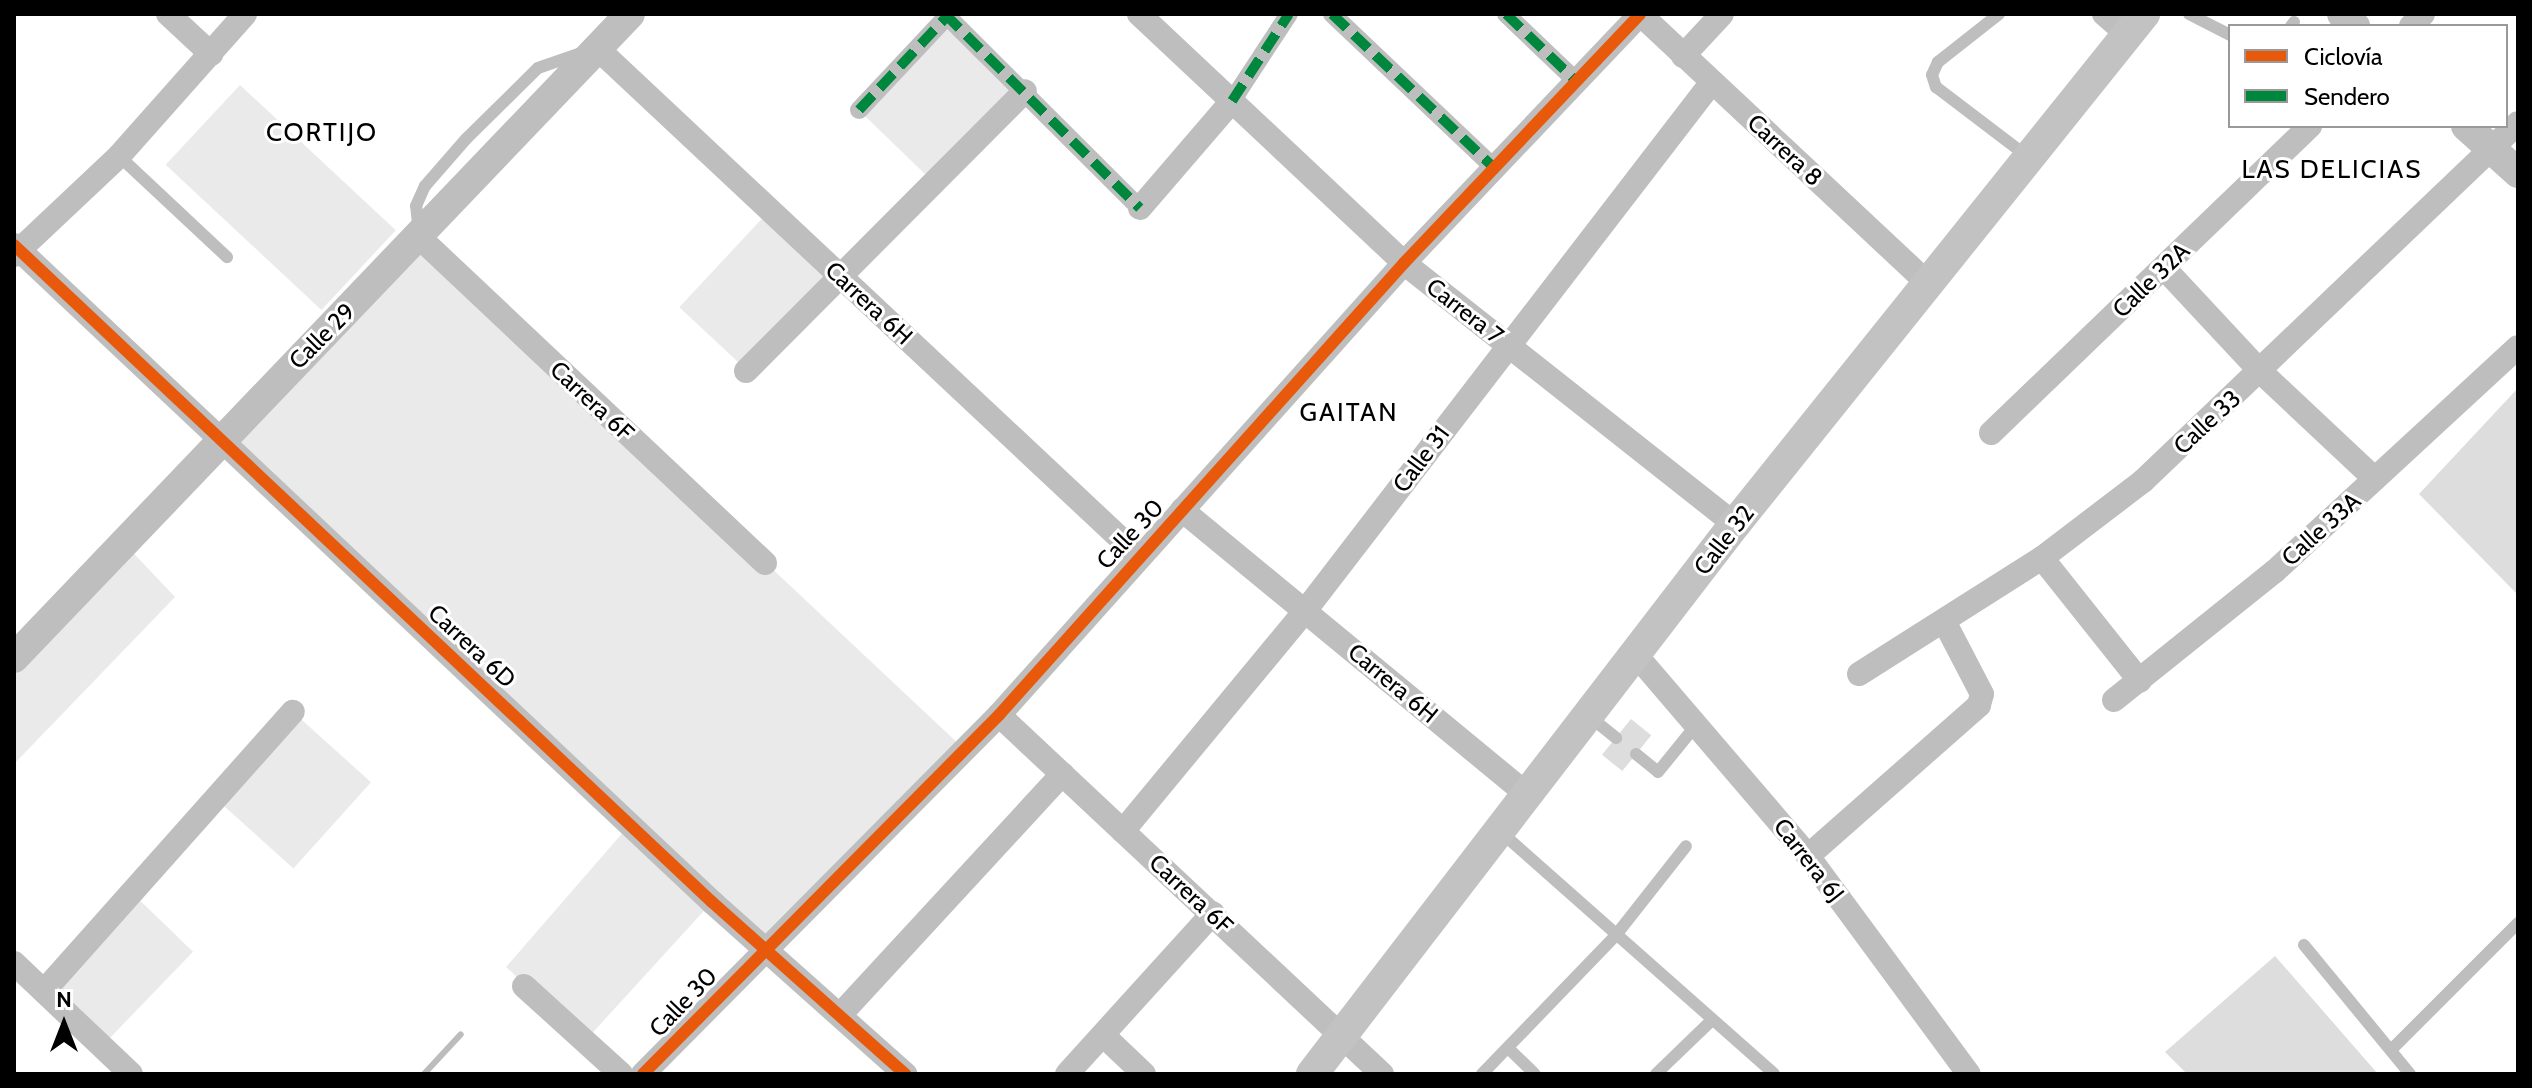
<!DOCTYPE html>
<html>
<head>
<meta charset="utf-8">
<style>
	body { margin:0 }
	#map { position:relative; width:2532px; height:1088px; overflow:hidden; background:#fff; font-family:Cabin,sans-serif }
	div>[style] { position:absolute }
	.green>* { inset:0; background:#eaeaea; transform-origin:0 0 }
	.stream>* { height:6px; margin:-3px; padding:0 3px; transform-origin:3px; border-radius:3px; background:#bcbcbc }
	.building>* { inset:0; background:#ddd; transform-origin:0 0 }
	.service>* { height:12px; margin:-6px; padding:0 6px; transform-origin:6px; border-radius:6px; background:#bebebe }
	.pedestrian>* { height:18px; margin:-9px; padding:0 9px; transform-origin:9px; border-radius:9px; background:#bebebe }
	.minor>* { height:24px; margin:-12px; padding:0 12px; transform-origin:12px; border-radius:12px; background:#bebebe }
	.tertiary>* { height:30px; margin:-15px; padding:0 15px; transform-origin:15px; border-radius:15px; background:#bebebe }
	.secondary>* { height:32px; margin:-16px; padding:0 16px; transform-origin:16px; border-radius:16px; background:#c2c2c2 }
	.quiet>* { height:10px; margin-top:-5px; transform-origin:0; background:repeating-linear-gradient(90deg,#00873e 0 20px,transparent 0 30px) }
	.cycleway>* { height:12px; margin:-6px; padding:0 6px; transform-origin:6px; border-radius:6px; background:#e8590c }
	span { translate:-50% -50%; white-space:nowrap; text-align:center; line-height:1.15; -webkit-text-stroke:6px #fff; paint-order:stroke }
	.street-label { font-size:24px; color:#000 }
	.neighbourhood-label { font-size:26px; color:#000; letter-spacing:2px }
	.frame { position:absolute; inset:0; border:16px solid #000; pointer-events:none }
	.legend { position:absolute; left:2228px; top:24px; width:280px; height:104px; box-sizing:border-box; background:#fff; border:2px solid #999; margin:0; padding:10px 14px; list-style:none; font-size:24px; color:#000 }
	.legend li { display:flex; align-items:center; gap:16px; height:40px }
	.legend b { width:40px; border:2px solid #999 }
	.north { position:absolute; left:24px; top:984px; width:80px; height:80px; -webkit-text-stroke:6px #fff; paint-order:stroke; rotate:0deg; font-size:22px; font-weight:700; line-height:32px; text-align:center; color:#000 }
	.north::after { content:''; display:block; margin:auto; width:28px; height:36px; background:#000; clip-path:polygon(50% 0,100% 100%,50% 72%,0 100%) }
</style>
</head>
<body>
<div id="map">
	<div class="green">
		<i style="left:947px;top:16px;width:108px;height:129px;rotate:44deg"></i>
		<i style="left:240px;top:85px;width:213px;height:109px;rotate:43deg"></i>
		<i style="left:770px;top:210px;width:98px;height:133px;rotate:43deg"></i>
		<i style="clip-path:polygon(420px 238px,963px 748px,764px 949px,712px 902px,585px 1041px,506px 967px,632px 822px,219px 439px)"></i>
		<i style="clip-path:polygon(122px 541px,175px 597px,14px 764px,14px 657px)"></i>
		<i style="left:293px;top:712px;width:105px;height:116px;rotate:42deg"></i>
		<i style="left:129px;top:890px;width:89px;height:133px;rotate:44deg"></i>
	</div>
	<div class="stream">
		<i style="left:424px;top:1074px;width:54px;rotate:-47.2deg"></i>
	</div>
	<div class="building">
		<i style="clip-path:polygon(2518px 388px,2518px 595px,2419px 494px)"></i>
		<i style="left:1631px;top:719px;width:26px;height:46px;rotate:39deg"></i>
		<i style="clip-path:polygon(2275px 956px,2378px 1074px,2187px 1074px,2165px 1052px)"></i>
	</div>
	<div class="service">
		<i style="left:1999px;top:14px;width:78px;rotate:141.8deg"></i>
		<i style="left:1938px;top:62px;width:14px;rotate:115deg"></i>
		<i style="left:1932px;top:75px;width:13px;rotate:72deg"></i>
		<i style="left:1936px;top:87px;width:114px;rotate:37.2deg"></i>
		<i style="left:2189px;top:14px;width:46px;rotate:27.1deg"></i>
		<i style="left:2291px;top:26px;width:5px;rotate:-53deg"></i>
		<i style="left:119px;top:156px;width:148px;rotate:43.1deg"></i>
		<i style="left:419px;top:233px;width:27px;rotate:-96deg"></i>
		<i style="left:416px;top:206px;width:22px;rotate:-66deg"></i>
		<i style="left:425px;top:186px;width:62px;rotate:-48.9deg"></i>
		<i style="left:466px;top:139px;width:101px;rotate:-44.6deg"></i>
		<i style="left:538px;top:68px;width:49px;rotate:-19.2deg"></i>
		<i style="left:1589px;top:716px;width:35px;rotate:39deg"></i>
		<i style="left:1636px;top:754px;width:28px;rotate:39deg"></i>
		<i style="left:1658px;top:772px;width:62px;rotate:-50.9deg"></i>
		<i style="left:1502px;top:833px;width:363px;rotate:41.5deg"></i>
		<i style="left:2304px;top:945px;width:167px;rotate:50.6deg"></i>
		<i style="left:1508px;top:1048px;width:37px;rotate:44deg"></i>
		<i style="left:2391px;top:1050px;width:180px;rotate:-45deg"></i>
		<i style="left:1482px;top:1074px;width:193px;rotate:-46deg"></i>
		<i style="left:1616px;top:935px;width:113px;rotate:-51.8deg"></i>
		<i style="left:1656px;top:1074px;width:78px;rotate:-44deg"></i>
	</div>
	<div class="pedestrian">
		<i style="left:945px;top:14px;width:275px;rotate:44.9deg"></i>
		<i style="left:1332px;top:14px;width:222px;rotate:43.5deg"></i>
		<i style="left:1506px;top:14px;width:97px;rotate:43.7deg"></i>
		<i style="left:1232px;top:101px;width:104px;rotate:-56.8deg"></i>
		<i style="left:859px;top:110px;width:132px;rotate:-46.8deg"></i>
	</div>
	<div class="minor">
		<i style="left:168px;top:14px;width:59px;rotate:42.9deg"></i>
		<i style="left:1139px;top:14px;width:364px;rotate:43.2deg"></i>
		<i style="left:1404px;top:263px;width:422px;rotate:38.3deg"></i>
		<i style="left:1640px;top:14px;width:397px;rotate:43.1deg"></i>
		<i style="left:2104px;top:14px;width:32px;rotate:41deg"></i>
		<i style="left:2411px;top:26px;width:17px;rotate:-45deg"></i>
		<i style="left:599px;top:50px;width:740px;rotate:43.14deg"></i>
		<i style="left:1683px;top:56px;width:57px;rotate:-47.1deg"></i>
		<i style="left:1140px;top:208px;width:141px;rotate:-49.3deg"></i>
		<i style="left:420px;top:238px;width:474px;rotate:43.3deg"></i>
		<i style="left:14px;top:245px;width:959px;rotate:43.27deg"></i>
		<i style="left:712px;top:902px;width:259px;rotate:41.7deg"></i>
		<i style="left:14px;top:255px;width:144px;rotate:-43.3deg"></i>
		<i style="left:119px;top:156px;width:190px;rotate:-48.4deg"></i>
		<i style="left:2164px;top:268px;width:142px;rotate:47deg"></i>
		<i style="left:2261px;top:372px;width:156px;rotate:43.2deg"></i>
		<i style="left:746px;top:371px;width:395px;rotate:-45.1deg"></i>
		<i style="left:1991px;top:433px;width:443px;rotate:-43.9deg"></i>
		<i style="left:1182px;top:510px;width:450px;rotate:39.5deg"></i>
		<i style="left:2042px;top:558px;width:157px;rotate:51.5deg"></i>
		<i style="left:1636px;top:655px;width:265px;rotate:49.4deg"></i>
		<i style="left:1808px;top:856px;width:271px;rotate:53.6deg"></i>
		<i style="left:1859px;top:674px;width:217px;rotate:-32.4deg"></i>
		<i style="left:2042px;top:558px;width:127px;rotate:-37.3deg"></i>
		<i style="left:2143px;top:481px;width:518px;rotate:-43.67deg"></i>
		<i style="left:2114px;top:700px;width:206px;rotate:-38.7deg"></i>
		<i style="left:2275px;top:571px;width:330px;rotate:-42.7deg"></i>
		<i style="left:999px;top:715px;width:525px;rotate:43.15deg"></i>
		<i style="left:1123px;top:831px;width:286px;rotate:-50.4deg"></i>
		<i style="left:1305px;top:611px;width:667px;rotate:-52.43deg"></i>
		<i style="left:1808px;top:856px;width:228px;rotate:-41.4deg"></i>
		<i style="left:1979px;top:705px;width:11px;rotate:-75deg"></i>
		<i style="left:1982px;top:694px;width:80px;rotate:-117.5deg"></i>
		<i style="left:14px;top:963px;width:161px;rotate:43.5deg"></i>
		<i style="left:524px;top:986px;width:131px;rotate:42.2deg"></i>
		<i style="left:44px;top:991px;width:374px;rotate:-48.3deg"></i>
		<i style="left:840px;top:1015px;width:328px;rotate:-47.3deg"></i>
		<i style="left:1104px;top:1036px;width:55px;rotate:43.5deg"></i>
		<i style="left:643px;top:1074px;width:506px;rotate:-45.24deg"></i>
		<i style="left:999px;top:715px;width:607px;rotate:-48.14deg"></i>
		<i style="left:1404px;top:263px;width:343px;rotate:-46.5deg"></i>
		<i style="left:1067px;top:1074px;width:217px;rotate:-47.8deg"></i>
	</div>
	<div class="tertiary">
		<i style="left:2342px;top:14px;width:18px;rotate:43deg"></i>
		<i style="left:2466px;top:126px;width:70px;rotate:42.1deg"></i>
		<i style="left:14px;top:658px;width:891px;rotate:-46.27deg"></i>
	</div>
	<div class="secondary">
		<i style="left:1312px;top:1074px;width:694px;rotate:-52.44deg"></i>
		<i style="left:1735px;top:524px;width:654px;rotate:-51.27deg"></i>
	</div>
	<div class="quiet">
		<i style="left:945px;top:14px;width:275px;rotate:44.9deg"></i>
		<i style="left:1332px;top:14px;width:222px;rotate:43.5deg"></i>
		<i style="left:1506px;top:14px;width:97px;rotate:43.7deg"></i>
		<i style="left:1232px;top:101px;width:104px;rotate:-56.8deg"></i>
		<i style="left:859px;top:110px;width:132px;rotate:-46.8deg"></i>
	</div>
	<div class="cycleway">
		<i style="left:14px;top:245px;width:959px;rotate:43.27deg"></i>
		<i style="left:712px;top:902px;width:259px;rotate:41.7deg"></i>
		<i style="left:643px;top:1074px;width:506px;rotate:-45.24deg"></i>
		<i style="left:999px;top:715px;width:607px;rotate:-48.14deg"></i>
		<i style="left:1404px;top:263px;width:343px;rotate:-46.5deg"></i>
	</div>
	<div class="street-label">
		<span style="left:1785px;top:150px;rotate:43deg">Carrera 8</span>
		<span style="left:2151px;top:280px;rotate:-44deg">Calle 32A</span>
		<span style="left:869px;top:303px;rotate:43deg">Carrera 6H</span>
		<span style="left:1465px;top:311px;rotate:38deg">Carrera 7</span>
		<span style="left:322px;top:336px;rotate:-45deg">Calle 29</span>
		<span style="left:592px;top:401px;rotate:43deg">Carrera 6F</span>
		<span style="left:2207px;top:422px;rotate:-43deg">Calle 33</span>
		<span style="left:1421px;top:459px;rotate:-53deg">Calle 31</span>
		<span style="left:2321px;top:529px;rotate:-42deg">Calle 33A</span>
		<span style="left:1130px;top:534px;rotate:-47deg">Calle 30</span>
		<span style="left:1724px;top:540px;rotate:-52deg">Calle 32</span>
		<span style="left:472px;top:646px;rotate:43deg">Carrera 6D</span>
		<span style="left:1393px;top:683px;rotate:40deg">Carrera 6H</span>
		<span style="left:1809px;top:860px;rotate:52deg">Carrera 6J</span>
		<span style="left:1191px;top:894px;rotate:43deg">Carrera 6F</span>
		<span style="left:683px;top:1002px;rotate:-46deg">Calle 30</span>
	</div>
	<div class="neighbourhood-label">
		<span style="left:322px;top:133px">CORTIJO</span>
		<span style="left:2332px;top:170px">LAS DELICIAS</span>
		<span style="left:1349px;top:413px">GAITAN</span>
	</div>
	<div class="frame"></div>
	<ul class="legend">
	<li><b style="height:10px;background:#e8590c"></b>Ciclovía</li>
	<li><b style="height:10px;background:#00873e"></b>Sendero</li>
	</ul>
	<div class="north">N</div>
</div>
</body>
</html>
